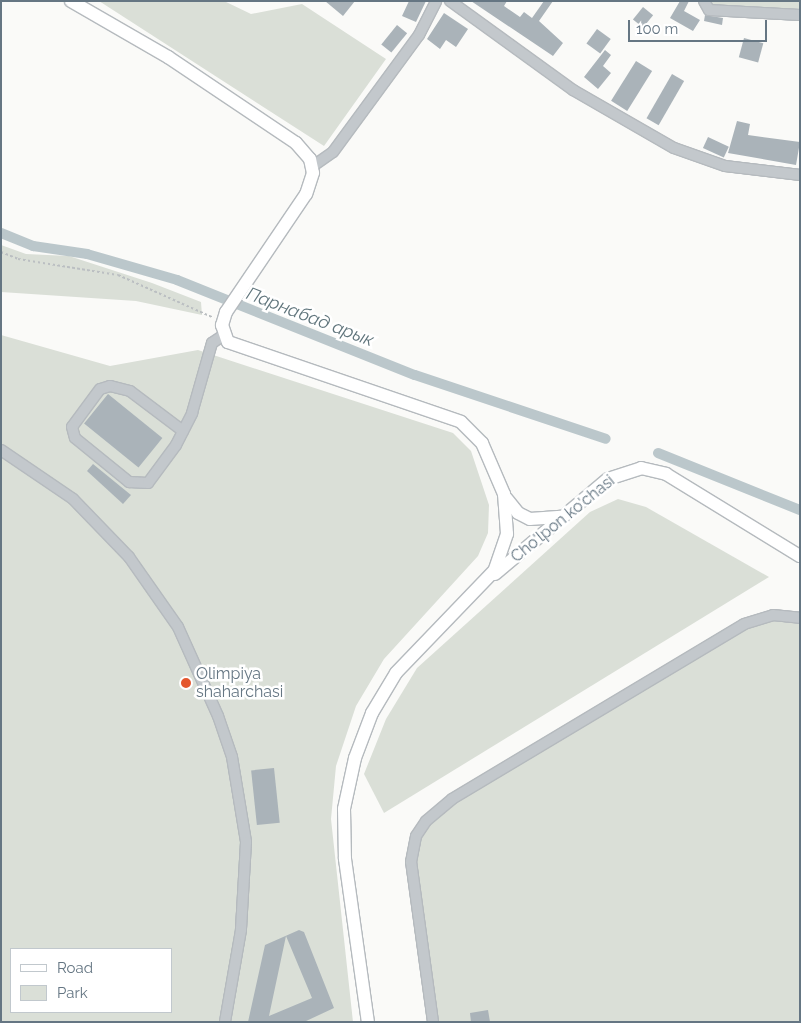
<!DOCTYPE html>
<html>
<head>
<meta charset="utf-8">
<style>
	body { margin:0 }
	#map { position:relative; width:801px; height:1023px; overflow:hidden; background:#fafaf8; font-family:Raleway,sans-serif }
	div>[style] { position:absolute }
	.green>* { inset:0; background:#dadfd7 }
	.canal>* { height:10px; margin:-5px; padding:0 5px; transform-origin:5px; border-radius:5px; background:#bbc7cb }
	.building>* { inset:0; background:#aab3b9; transform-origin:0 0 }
	.path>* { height:2px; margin-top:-1px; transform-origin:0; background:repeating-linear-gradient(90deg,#bbbfc2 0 2.5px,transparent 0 5px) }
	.roads { filter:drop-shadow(1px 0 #b5babe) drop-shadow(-1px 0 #b5babe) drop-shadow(0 1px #b5babe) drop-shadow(0 -1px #b5babe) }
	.minor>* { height:10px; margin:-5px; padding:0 5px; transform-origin:5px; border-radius:5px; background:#c3c8cc }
	.major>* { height:12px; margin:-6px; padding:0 6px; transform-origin:6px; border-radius:6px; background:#fff }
	.dots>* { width:14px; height:14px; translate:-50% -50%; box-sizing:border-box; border:2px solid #fff; border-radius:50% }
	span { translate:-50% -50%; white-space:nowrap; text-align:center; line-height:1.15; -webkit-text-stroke:5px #fff; paint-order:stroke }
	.street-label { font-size:16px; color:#657683 }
	.poi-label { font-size:16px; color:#657683 }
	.left { translate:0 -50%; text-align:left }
	.water-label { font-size:18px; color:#60757c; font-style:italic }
	.frame { position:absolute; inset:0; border:2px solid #657683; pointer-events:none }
	.legend { position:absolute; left:10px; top:948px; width:162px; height:65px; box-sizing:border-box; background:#fff; border:1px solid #c1c8cd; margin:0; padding:6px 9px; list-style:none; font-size:15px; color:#657683 }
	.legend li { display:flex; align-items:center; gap:10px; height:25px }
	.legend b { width:25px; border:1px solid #c1c8cd }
	.scale { position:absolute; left:628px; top:20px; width:139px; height:22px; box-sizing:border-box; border:2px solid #657683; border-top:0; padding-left:6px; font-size:15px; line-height:18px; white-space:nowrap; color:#657683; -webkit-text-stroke:4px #fff; paint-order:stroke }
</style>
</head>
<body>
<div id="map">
	<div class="green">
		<i style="clip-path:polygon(99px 1px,224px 1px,251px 14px,302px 4px,386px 59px,324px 146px)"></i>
		<i style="clip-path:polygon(708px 1px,800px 1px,800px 17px,711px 7px)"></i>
		<i style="clip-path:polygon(1px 245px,26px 254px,69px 256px,152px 283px,201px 302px,202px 315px,136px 301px,1px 292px)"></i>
		<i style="clip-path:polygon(evenodd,1px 335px,110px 366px,198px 350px,453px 433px,471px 451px,489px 505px,488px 533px,478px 556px,384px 659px,356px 706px,336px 766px,331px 819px,353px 1022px,1px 1022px,1px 335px,11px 949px,171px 949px,171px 1012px,11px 1012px,11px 949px)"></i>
		<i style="clip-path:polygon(618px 499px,646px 507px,769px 577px,384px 813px,364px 774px,386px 719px,417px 668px,590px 512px)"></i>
		<i style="clip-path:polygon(768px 619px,800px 622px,800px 1022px,437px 1022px,414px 859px,422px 832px,440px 811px,738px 631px)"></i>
	</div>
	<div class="canal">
		<i style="left:1px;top:233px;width:35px;rotate:22deg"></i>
		<i style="left:33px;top:246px;width:55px;rotate:8.4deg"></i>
		<i style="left:87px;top:254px;width:94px;rotate:16.1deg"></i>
		<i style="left:177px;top:280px;width:256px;rotate:21.8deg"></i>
		<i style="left:415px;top:375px;width:201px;rotate:18.5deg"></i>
		<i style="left:658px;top:453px;width:153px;rotate:21.9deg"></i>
	</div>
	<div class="building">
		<i style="clip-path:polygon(325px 1px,355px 1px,343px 16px)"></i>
		<i style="clip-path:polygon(409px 1px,426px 1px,416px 22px,402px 16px)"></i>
		<i style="clip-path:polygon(471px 1px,507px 1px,504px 6px,520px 17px,524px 12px,532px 18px,544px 1px,553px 1px,539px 21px,563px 43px,553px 56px)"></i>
		<i style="clip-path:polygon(680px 1px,689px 1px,684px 11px,700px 20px,693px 31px,670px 18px)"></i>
		<i style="left:643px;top:7px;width:13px;height:16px;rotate:39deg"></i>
		<i style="clip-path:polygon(444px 13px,468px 29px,456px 47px,446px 40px,440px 49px,427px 39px)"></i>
		<i style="clip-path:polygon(705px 15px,723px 18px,722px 25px,704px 21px)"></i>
		<i style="left:397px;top:25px;width:13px;height:25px;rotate:39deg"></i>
		<i style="left:597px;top:29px;width:17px;height:18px;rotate:36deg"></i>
		<i style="left:744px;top:38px;width:20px;height:20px;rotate:15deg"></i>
		<i style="clip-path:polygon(605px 50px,611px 55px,603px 66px,611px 73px,598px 89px,584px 77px)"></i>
		<i style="left:636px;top:61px;width:19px;height:47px;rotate:32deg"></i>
		<i style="left:672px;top:74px;width:14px;height:51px;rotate:30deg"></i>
		<i style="clip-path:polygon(737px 121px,750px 124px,748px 135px,800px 142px,796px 165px,728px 153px)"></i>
		<i style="left:708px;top:137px;width:23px;height:12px;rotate:25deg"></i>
		<i style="left:108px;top:394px;width:70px;height:38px;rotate:39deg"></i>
		<i style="clip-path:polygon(93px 464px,131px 495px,123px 504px,87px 471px)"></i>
		<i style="left:274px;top:768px;width:55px;height:23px;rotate:84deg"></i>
		<i style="clip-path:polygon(evenodd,299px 930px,304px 932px,334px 1008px,304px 1022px,248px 1022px,265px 945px,299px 930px,286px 936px,312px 998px,269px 1016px,286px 936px)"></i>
		<i style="clip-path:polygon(488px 1010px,490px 1022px,471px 1022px,470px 1013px)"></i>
	</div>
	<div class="path">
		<i style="left:1px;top:252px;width:18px;rotate:22deg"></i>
		<i style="left:18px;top:259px;width:101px;rotate:9.1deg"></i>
		<i style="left:118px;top:275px;width:105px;rotate:24.1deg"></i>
	</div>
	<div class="roads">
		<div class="minor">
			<i style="left:450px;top:1px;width:152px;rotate:35.9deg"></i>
			<i style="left:573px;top:90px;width:116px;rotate:29.9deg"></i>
			<i style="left:674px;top:148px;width:54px;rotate:19.4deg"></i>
			<i style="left:725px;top:166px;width:76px;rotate:6.8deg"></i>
			<i style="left:704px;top:1px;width:10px;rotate:61deg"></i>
			<i style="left:709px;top:10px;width:91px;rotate:3.1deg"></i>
			<i style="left:313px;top:166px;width:24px;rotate:-35deg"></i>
			<i style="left:333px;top:152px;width:145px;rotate:-53.7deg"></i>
			<i style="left:419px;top:35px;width:38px;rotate:-63deg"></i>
			<i style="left:183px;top:431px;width:66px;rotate:-143deg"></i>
			<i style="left:130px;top:391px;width:21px;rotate:-166deg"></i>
			<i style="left:110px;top:386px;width:10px;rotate:163deg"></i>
			<i style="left:100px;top:389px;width:47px;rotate:126.4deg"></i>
			<i style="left:72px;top:427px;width:11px;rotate:75deg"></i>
			<i style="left:75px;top:438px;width:70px;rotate:39.2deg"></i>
			<i style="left:129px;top:482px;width:19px;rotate:3deg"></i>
			<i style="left:148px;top:483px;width:47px;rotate:-53.6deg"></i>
			<i style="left:176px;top:445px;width:36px;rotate:-63deg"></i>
			<i style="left:192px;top:413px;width:73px;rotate:-74.1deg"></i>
			<i style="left:212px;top:343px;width:14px;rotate:-34deg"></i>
			<i style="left:1px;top:450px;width:87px;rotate:34.2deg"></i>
			<i style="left:73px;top:499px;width:81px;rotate:46deg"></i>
			<i style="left:129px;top:557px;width:85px;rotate:55deg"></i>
			<i style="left:178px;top:627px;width:98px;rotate:65.8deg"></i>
			<i style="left:218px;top:716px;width:43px;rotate:71.1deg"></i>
			<i style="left:232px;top:757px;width:86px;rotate:80.6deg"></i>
			<i style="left:246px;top:842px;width:88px;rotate:93.3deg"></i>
			<i style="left:241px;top:930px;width:93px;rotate:99.9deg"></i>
			<i style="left:433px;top:1022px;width:162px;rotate:-97.8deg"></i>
			<i style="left:411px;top:862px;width:26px;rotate:-79deg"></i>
			<i style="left:416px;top:836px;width:18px;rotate:-56deg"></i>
			<i style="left:426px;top:821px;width:34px;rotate:-40deg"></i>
			<i style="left:452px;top:799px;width:340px;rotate:-30.9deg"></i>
			<i style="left:744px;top:624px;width:30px;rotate:-17deg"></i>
			<i style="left:773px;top:615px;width:27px;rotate:6deg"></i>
		</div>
		<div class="major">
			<i style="left:71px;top:1px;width:112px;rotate:30deg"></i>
			<i style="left:168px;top:57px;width:154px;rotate:33.9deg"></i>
			<i style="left:296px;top:143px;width:21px;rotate:49deg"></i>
			<i style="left:310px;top:159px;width:14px;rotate:78deg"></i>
			<i style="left:313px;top:173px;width:22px;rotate:108deg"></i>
			<i style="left:306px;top:194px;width:143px;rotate:124.1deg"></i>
			<i style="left:226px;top:312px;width:14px;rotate:107deg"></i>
			<i style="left:222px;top:325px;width:18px;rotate:71deg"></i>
			<i style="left:228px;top:342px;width:246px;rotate:18.9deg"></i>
			<i style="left:461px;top:422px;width:30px;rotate:45deg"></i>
			<i style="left:482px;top:443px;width:56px;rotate:66.7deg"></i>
			<i style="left:504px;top:494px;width:40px;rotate:85.7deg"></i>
			<i style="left:507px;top:534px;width:39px;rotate:109deg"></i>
			<i style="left:494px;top:571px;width:141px;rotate:133.9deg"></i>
			<i style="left:396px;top:673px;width:47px;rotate:121deg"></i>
			<i style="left:372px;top:713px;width:48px;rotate:110.7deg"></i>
			<i style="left:355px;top:758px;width:52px;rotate:102.2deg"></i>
			<i style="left:344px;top:809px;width:50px;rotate:88.9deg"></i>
			<i style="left:345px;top:859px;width:165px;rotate:82deg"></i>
			<i style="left:506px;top:498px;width:19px;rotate:51deg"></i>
			<i style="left:518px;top:513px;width:13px;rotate:27deg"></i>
			<i style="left:530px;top:519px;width:31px;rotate:-4deg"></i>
			<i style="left:495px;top:574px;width:148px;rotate:-40.1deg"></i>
			<i style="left:608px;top:479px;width:35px;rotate:-18deg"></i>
			<i style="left:641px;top:468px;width:26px;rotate:13deg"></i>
			<i style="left:666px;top:474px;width:157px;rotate:31.5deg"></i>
		</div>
	</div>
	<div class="dots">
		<i style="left:186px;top:683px;background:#e4572e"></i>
	</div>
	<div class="street-label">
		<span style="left:563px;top:519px;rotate:-39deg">Cho'lpon ko'chasi</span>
	</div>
	<div class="poi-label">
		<span class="left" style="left:196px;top:683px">Olimpiya<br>shaharchasi</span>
	</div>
	<div class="water-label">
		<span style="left:310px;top:317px;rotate:21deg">Парнабад арык</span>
	</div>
	<div class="frame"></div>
	<ul class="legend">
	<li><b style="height:6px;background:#fff"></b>Road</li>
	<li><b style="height:14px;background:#dadfd7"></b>Park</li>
	</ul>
	<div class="scale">100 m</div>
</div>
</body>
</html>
